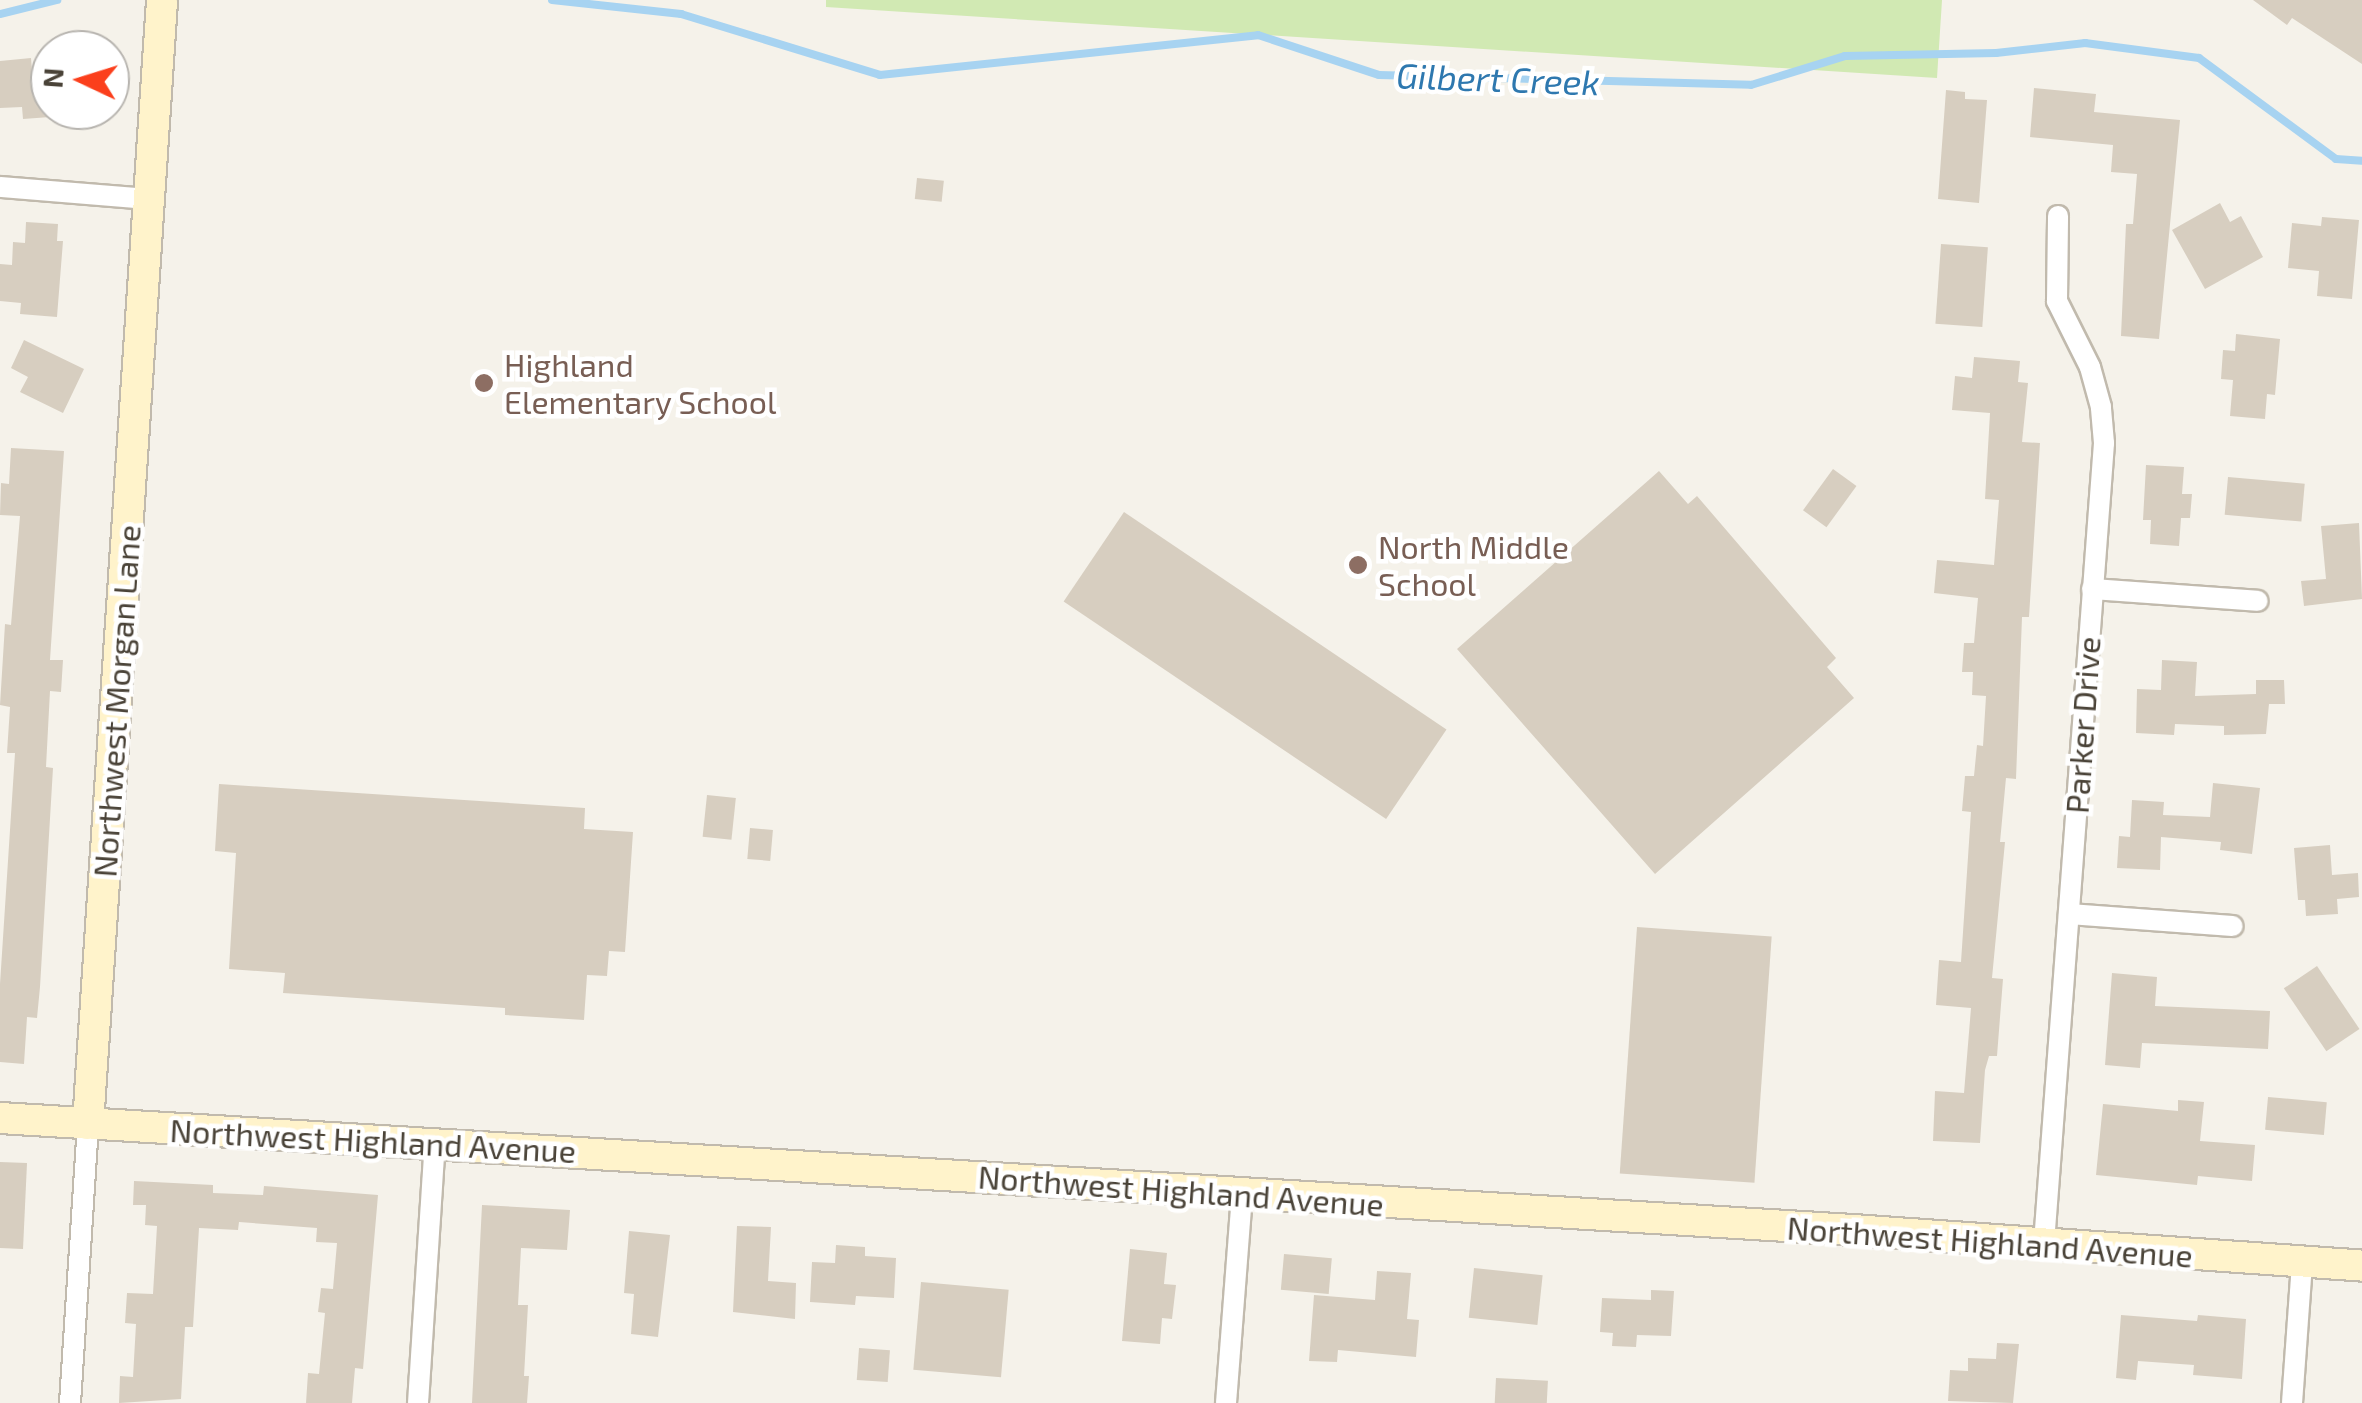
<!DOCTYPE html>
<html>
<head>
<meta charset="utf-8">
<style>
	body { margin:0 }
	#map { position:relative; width:2362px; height:1403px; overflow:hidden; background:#f5f2ea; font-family:"Exo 2",sans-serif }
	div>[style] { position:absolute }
	.green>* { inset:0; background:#d1e9b3 }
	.stream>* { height:8px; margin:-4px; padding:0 4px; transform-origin:4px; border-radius:4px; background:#a7d3f1 }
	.building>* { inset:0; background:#d7cec0; transform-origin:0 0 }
	.roads { filter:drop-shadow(2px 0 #c1baad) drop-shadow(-2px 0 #c1baad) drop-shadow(0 2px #c1baad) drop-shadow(0 -2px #c1baad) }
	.street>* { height:20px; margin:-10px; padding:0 10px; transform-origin:10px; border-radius:10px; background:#fff }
	.secondary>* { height:30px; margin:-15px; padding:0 15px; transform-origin:15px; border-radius:15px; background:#fff3cb }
	.dots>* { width:28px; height:28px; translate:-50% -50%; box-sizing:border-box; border:5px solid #fff; border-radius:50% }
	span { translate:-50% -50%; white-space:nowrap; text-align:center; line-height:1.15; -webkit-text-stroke:9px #fff; paint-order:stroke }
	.education-label { font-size:32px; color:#785e54 }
	.left { translate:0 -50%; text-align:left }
	.street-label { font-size:32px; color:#4a4338 }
	.water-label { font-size:35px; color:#2e78af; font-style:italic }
	.north { position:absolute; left:30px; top:30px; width:100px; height:100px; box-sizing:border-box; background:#fff; border:2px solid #b7b4af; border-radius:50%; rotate:274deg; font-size:28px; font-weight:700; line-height:40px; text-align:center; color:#4a4338 }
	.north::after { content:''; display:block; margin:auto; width:35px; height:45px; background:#fb3f1c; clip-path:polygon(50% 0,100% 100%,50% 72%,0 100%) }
</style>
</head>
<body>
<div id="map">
	<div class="green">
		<i style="clip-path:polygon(826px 0,1942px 0,1937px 78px,826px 7px)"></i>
	</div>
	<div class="stream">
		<i style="left:552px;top:0;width:130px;rotate:6.2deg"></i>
		<i style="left:681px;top:14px;width:208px;rotate:17deg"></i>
		<i style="left:880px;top:75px;width:380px;rotate:-6deg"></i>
		<i style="left:1258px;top:35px;width:127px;rotate:18.3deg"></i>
		<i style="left:1379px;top:75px;width:372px;rotate:1.5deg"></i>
		<i style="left:1751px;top:85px;width:98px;rotate:-17.1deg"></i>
		<i style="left:1845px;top:56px;width:151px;rotate:-1.1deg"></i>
		<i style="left:1996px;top:53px;width:90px;rotate:-6.4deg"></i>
		<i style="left:2085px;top:43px;width:115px;rotate:7.5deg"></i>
		<i style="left:2199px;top:58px;width:170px;rotate:36.4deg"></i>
		<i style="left:2336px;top:159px;width:26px;rotate:4deg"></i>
		<i style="left:0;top:14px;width:59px;rotate:-13.8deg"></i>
	</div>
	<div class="building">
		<i style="clip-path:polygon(2253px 0,2362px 0,2362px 64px,2292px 18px,2287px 25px)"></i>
		<i style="clip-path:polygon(31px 58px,32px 70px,50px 69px,50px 117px,23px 119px,22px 107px,0 108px,0 61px)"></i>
		<i style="clip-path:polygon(2034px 88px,2096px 94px,2094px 112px,2180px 120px,2159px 339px,2121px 336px,2126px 224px,2133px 224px,2137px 174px,2111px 172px,2113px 145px,2030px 137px)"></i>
		<i style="clip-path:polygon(1946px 90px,1965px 92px,1965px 99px,1987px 100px,1979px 203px,1938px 199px)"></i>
		<i style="left:917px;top:178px;width:27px;height:21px;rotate:6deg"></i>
		<i style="clip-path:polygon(2220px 203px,2230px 222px,2241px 216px,2263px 257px,2205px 289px,2172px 230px)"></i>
		<i style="clip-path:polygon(2322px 217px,2359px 220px,2352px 299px,2317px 296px,2319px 271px,2288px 268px,2292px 223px,2321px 226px)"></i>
		<i style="clip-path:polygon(26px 222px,58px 224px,57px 241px,63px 241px,57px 317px,20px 314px,21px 303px,0 301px,0 264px,12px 265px,13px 242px,25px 243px)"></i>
		<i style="left:1941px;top:244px;width:47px;height:80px;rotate:4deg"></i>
		<i style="clip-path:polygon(2236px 334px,2280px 339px,2275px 395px,2267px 394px,2265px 419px,2230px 416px,2233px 380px,2221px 379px,2223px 350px,2235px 351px)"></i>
		<i style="clip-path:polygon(24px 340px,84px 369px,63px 413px,20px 392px,28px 377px,11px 368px)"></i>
		<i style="clip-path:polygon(1974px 357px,2020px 361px,2018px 382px,2028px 383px,2022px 442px,2040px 443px,2029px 617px,2022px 617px,2016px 779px,2006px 778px,2000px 842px,2005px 842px,1992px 978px,2003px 979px,1997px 1056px,1989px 1056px,1985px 1070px,1980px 1143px,1933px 1141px,1935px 1091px,1964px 1093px,1971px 1008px,1936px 1005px,1939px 960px,1961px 962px,1971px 812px,1962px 811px,1965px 776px,1974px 776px,1977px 745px,1983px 746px,1986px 696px,1972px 695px,1973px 672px,1962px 672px,1964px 643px,1974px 643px,1978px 598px,1934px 593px,1937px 560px,1994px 565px,1999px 500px,1985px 499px,1990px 413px,1952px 410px,1955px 376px,1972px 378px)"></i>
		<i style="clip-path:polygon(11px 448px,64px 451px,50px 660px,63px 660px,61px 692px,50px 691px,46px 767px,53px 768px,40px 987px,37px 1018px,27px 1017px,24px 1064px,0 1062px,0 984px,15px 753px,7px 753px,10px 707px,0 705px,5px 624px,11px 625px,20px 516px,0 515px,1px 483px,9px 484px)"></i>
		<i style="clip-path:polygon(2146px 465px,2184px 467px,2182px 494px,2192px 494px,2190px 518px,2181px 518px,2179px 546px,2150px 544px,2151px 520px,2143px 520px)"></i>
		<i style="left:1833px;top:469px;width:29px;height:51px;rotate:36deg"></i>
		<i style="clip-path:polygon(1659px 471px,1688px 504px,1697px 496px,1836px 658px,1827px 667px,1854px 698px,1655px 874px,1457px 649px)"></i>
		<i style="left:2228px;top:477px;width:77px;height:38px;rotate:5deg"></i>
		<i style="left:1124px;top:512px;width:389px;height:108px;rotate:34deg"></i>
		<i style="clip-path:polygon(2359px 523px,2362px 599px,2304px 606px,2301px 581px,2326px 579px,2321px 526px)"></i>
		<i style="clip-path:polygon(2162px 660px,2197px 662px,2195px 696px,2256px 694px,2256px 680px,2284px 680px,2285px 704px,2269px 704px,2266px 734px,2224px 735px,2224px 726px,2175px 724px,2174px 735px,2136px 733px,2137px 689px,2161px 690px)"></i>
		<i style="clip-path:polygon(2213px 783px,2260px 788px,2252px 854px,2220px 850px,2221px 842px,2161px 837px,2160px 870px,2117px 868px,2119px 836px,2130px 837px,2132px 800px,2164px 802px,2163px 815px,2210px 817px)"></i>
		<i style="clip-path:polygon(219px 784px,585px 808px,584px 829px,633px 832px,625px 952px,609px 951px,607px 976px,587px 975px,584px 1020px,505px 1015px,505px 1008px,283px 993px,285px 973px,229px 969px,236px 853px,215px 851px)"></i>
		<i style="left:707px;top:795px;width:29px;height:42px;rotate:6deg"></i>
		<i style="left:750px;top:828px;width:23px;height:31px;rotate:5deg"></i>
		<i style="clip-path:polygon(2330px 845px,2332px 875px,2358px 873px,2359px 897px,2337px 899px,2338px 914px,2306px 916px,2305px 900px,2298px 900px,2294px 848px)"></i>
		<i style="left:1637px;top:927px;width:135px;height:247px;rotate:4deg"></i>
		<i style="left:2317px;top:966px;width:76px;height:40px;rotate:56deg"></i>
		<i style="clip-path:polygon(2112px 973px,2157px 977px,2155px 1006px,2270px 1011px,2268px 1049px,2142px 1043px,2140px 1068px,2105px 1065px)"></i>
		<i style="left:2268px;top:1097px;width:59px;height:33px;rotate:5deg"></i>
		<i style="clip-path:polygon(2178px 1100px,2204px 1102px,2200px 1141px,2255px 1145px,2252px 1181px,2198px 1176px,2197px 1185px,2096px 1175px,2103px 1104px,2178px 1111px)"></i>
		<i style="clip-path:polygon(0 1162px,27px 1163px,23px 1249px,0 1248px)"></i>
		<i style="clip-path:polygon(134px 1181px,213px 1185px,213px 1193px,263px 1195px,264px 1186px,378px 1195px,363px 1369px,355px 1368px,352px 1403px,306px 1403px,308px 1373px,319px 1374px,325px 1313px,318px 1312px,321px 1288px,333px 1289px,337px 1243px,316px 1242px,317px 1228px,239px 1222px,238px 1230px,199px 1228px,193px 1327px,185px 1327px,181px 1399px,119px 1403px,120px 1376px,133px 1377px,136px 1324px,125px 1323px,127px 1293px,153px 1294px,157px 1226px,145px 1225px,146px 1205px,133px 1205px)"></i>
		<i style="clip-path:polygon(482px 1205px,570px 1210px,567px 1250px,521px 1248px,518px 1305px,528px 1305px,524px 1376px,529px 1376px,527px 1403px,472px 1403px)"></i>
		<i style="clip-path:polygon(737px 1226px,771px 1227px,768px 1281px,796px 1283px,795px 1319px,733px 1312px)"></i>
		<i style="clip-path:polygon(629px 1231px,670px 1235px,658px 1337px,631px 1334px,634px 1294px,624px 1293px)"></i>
		<i style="clip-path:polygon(836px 1245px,865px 1247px,865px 1256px,896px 1258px,894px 1298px,856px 1296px,855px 1305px,810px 1302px,812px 1262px,835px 1263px)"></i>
		<i style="clip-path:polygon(1130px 1249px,1167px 1253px,1164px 1284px,1176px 1285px,1172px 1319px,1162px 1318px,1160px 1344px,1122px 1341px)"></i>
		<i style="left:1284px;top:1254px;width:48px;height:36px;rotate:5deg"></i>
		<i style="left:1474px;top:1268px;width:69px;height:50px;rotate:6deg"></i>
		<i style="clip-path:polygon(1377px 1271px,1411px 1273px,1407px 1319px,1419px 1320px,1416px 1357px,1338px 1350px,1337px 1362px,1309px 1361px,1314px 1295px,1375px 1300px)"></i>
		<i style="left:921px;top:1282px;width:88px;height:88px;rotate:5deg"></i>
		<i style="clip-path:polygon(1651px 1290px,1674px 1291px,1671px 1336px,1637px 1335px,1636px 1347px,1612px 1346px,1613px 1333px,1600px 1332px,1602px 1298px,1651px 1300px)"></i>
		<i style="clip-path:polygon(2121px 1315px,2197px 1321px,2198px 1315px,2246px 1319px,2242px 1379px,2193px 1375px,2194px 1365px,2138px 1361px,2136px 1380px,2116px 1378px)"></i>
		<i style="clip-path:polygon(1997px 1343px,2019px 1344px,2013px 1403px,1948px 1401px,1950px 1370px,1968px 1371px,1968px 1358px,1996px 1359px)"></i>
		<i style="left:859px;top:1348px;width:31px;height:32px;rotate:4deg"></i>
		<i style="left:1496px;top:1378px;width:52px;height:25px;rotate:3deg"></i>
	</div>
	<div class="roads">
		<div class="street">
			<i style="left:0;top:187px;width:148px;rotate:4.6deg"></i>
			<i style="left:2092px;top:589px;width:166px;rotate:4.1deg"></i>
			<i style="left:2069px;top:914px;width:164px;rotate:4.2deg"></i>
			<i style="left:2044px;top:1243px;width:802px;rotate:-85.71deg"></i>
			<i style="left:2104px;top:443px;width:36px;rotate:-95deg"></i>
			<i style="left:2101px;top:407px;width:41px;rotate:-105.4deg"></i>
			<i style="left:2090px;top:367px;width:74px;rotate:-116.6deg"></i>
			<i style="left:2057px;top:301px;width:85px;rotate:-89.3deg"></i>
			<i style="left:70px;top:1403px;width:280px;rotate:-86.3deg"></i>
			<i style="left:418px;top:1403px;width:261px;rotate:-86.3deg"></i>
			<i style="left:1226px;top:1403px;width:209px;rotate:-85.6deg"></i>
			<i style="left:2292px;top:1403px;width:140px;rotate:-85.9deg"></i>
		</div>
		<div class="secondary">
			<i style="left:0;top:1118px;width:1870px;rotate:3.46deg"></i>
			<i style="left:1867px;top:1231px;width:496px;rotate:4deg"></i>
			<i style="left:88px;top:1124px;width:1126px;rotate:-86.23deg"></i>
		</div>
	</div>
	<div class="dots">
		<i style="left:484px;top:383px;background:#8d6e63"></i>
		<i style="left:1358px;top:565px;background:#8d6e63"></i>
	</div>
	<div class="education-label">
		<span class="left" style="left:504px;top:383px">Highland<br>Elementary School</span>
		<span class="left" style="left:1378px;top:565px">North Middle<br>School</span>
	</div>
	<div class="street-label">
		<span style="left:116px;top:701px;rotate:-86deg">Northwest Morgan Lane</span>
		<span style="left:2082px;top:725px;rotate:-86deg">Parker Drive</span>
		<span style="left:373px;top:1140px;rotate:3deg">Northwest Highland Avenue</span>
		<span style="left:1181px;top:1190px;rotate:4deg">Northwest Highland Avenue</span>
		<span style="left:1990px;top:1241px;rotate:4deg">Northwest Highland Avenue</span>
	</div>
	<div class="water-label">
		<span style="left:1498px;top:78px;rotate:2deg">Gilbert Creek</span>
	</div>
	<div class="north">N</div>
</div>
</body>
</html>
